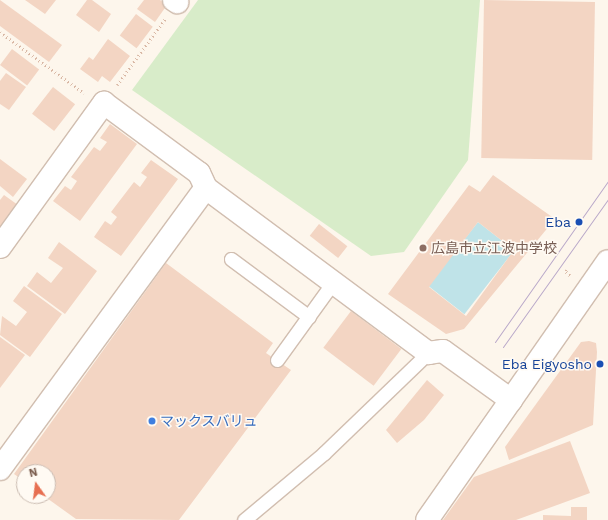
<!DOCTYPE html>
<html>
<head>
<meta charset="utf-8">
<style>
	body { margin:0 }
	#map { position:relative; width:608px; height:520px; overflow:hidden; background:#fdf6ec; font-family:"Work Sans","Noto Sans JP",sans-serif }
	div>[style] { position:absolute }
	.green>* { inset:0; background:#d8ecc9 }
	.water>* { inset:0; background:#bfe3e8; transform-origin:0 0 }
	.building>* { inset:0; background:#f3d5c3; transform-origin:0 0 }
	.path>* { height:2.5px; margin-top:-1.25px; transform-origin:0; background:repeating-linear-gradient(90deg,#d9b8a5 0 1px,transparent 0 4px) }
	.roads { filter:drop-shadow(1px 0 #d1beb0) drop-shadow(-1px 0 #d1beb0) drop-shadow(0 1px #d1beb0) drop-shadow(0 -1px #d1beb0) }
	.lane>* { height:13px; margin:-6.5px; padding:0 6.5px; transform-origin:6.5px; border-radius:6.5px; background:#fff }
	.street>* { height:22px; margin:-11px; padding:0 11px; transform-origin:11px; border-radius:11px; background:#fff }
	.secondary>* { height:22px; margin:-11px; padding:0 11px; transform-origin:11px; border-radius:11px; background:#fff }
	.tram>* { height:1px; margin:-0.5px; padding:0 0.5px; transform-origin:0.5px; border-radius:0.5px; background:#b9a8c9 }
	.dots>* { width:11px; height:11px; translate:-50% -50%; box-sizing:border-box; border:2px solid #fffaf3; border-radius:50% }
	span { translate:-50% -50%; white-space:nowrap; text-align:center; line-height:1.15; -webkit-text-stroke:3px #fffaf3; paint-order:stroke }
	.transit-label { font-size:14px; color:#164399 }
	.right { translate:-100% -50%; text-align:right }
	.education-label { font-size:14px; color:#785e54 }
	.left { translate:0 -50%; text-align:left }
	.shop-label { font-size:14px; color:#366cbe }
	.north { position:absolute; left:16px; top:464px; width:40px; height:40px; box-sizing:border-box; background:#fffaf3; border:1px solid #cabbb1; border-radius:50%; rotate:346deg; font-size:11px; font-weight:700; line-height:16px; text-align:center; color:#7a5c4d }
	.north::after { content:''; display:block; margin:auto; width:14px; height:18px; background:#e76f51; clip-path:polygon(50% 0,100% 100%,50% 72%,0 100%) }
</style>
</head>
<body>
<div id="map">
	<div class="green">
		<i style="clip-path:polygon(198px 0,480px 0,468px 160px,404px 252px,371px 256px,132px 90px)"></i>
	</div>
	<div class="water">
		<i style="left:478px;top:222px;width:46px;height:81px;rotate:38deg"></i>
	</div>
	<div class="building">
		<i style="clip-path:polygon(0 0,62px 45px,49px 62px,0 26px)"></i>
		<i style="clip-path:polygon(25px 0,56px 0,45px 14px)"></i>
		<i style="clip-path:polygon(87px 0,92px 0,111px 14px,99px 32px,76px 15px)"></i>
		<i style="clip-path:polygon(144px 0,160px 0,167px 5px,155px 22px,137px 9px)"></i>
		<i style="left:484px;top:0;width:111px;height:158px;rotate:1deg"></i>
		<i style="left:136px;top:14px;width:21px;height:27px;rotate:37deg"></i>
		<i style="clip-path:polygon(108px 39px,130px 56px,110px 82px,102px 76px,98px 82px,80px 69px,89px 57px,93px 60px)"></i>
		<i style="left:12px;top:49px;width:34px;height:20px;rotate:37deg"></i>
		<i style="clip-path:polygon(6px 73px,26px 87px,9px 110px,0 104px,0 81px)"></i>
		<i style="left:53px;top:87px;width:28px;height:34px;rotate:38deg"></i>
		<i style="clip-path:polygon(110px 124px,137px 144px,80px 221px,53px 201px,65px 186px,71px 190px,77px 181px,71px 177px,94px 147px,100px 151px,107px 142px,100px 138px)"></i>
		<i style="clip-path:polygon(0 159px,27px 179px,13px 197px,0 186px)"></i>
		<i style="clip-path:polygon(151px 160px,178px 179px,121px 256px,94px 237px,105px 221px,111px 225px,117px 217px,111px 212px,134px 182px,140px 187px,147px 177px,141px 173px)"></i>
		<i style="clip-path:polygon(evenodd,493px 175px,555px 219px,464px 329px,446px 334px,388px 294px,469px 185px,480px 192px,493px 175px,478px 222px,514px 250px,466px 316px,429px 287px,478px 222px)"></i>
		<i style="clip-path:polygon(4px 195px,18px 205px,0 229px,0 200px)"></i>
		<i style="left:319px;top:224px;width:36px;height:15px;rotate:38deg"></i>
		<i style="clip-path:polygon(59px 242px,97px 271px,65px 314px,27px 286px,37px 272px,51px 283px,63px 268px,48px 258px)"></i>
		<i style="clip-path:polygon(166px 263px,273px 343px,266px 353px,291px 370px,179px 520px,76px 519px,44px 496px,48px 496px,48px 472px,24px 472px,24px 481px,14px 474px)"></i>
		<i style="clip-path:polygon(24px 286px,62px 314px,30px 357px,0 335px,2px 316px,16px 326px,27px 312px,13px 301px)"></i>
		<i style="left:351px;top:311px;width:63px;height:46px;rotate:37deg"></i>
		<i style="clip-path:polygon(0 337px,25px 355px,0 388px)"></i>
		<i style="clip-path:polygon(589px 341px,596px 343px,597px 352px,593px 425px,509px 460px,505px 447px,581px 342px)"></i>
		<i style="clip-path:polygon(427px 380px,444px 395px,424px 420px,397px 443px,386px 430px)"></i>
		<i style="clip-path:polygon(570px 441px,590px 493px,516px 520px,443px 520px,474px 477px)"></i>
		<i style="clip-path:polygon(571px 507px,587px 507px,587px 520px,543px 520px,543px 515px,571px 516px)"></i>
	</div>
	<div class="path">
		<i style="left:0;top:32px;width:104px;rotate:36deg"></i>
		<i style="left:117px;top:85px;width:82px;rotate:-54deg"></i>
		<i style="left:567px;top:270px;width:2px;rotate:117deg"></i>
		<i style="left:566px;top:272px;width:6px;rotate:39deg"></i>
	</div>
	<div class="roads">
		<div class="lane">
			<i style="left:231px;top:259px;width:97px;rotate:36.6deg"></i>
			<i style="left:277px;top:360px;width:97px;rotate:-54.2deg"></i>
			<i style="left:244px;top:520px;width:104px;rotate:-39.9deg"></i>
			<i style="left:324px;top:453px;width:144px;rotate:-43.9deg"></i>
		</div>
		<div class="street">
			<i style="left:174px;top:0;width:4px;rotate:34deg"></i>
			<i style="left:0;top:247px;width:178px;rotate:-54.2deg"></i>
			<i style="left:104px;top:103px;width:118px;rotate:36.4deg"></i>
			<i style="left:199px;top:173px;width:17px;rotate:65deg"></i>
			<i style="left:206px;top:188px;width:277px;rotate:36.6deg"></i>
			<i style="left:428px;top:353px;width:15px;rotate:-8deg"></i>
			<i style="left:443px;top:351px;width:84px;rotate:35.8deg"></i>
			<i style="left:511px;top:400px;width:146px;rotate:125deg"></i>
			<i style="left:0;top:469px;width:348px;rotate:-53.8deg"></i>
		</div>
		<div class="secondary">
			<i style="left:511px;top:400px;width:169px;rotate:-55.1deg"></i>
		</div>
	</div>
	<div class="tram">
		<i style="left:495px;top:342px;width:197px;rotate:-54.9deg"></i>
		<i style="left:503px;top:347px;width:181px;rotate:-54.6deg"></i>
	</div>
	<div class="dots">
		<i style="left:579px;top:222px;background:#1a4fb4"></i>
		<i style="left:423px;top:248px;background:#8d6e63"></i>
		<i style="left:600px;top:364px;background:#1a4fb4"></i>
		<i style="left:152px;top:421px;background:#3f7fe0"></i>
	</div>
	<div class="transit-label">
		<span class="right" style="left:571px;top:222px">Eba</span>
		<span class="right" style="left:592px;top:364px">Eba Eigyosho</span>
	</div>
	<div class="education-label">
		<span class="left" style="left:431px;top:248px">広島市立江波中学校</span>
	</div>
	<div class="shop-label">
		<span class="left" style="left:160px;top:421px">マックスバリュ</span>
	</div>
	<div class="north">N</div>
</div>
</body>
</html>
